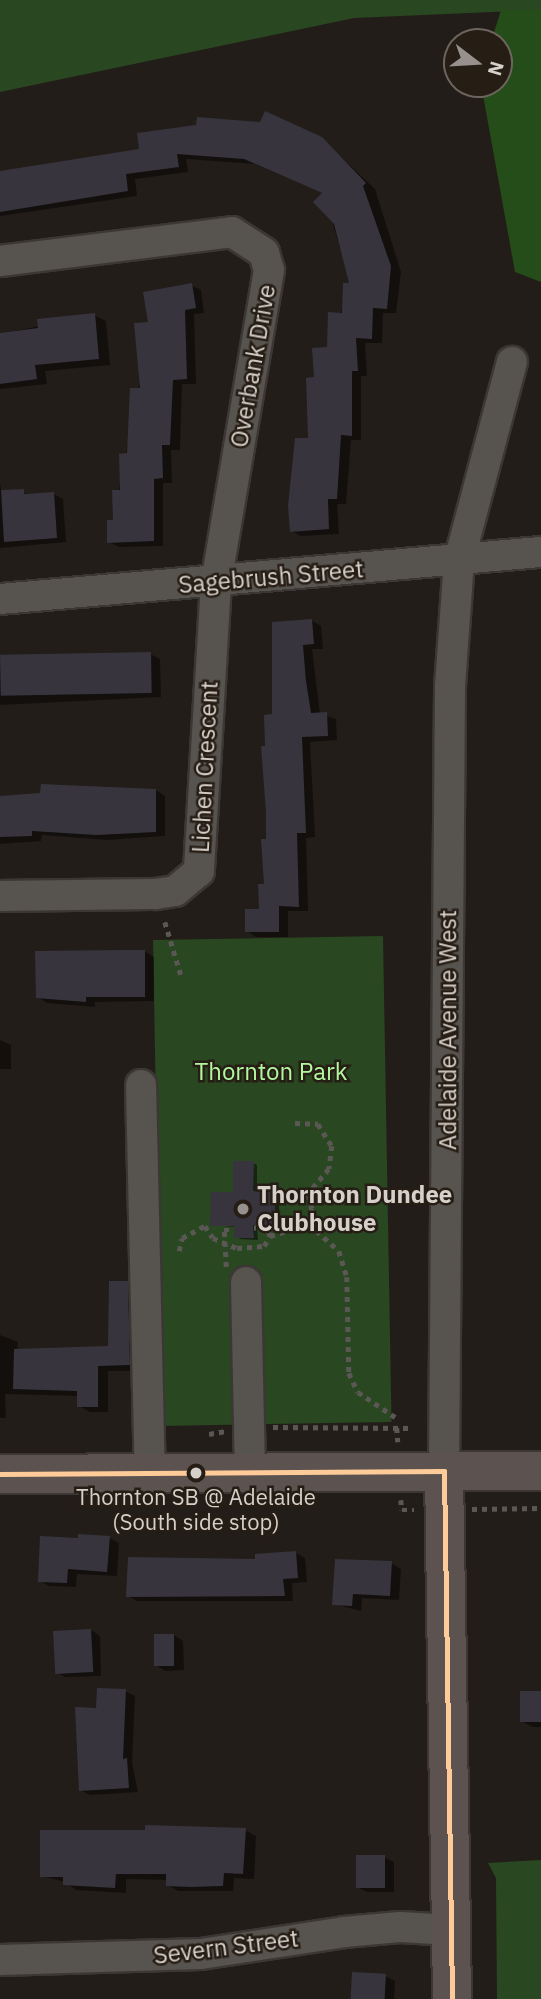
<!DOCTYPE html>
<html>
<head>
<meta charset="utf-8">
<style>
	body { margin:0 }
	#map { position:relative; width:541px; height:1999px; overflow:hidden; background:#221d19; font-family:"IBM Plex Sans",sans-serif }
	div>[style] { position:absolute }
	.green>* { inset:0; background:#294720; transform-origin:0 0 }
	.forest>* { inset:0; background:#254d19 }
	.shadow>* { inset:0; background:#0007 }
	.building>* { inset:0; background:#37343d; transform-origin:0 0 }
	.path>* { height:4.5px; margin-top:-2.25px; transform-origin:0; background:repeating-linear-gradient(90deg,#5a5754 0 5px,transparent 0 10px) }
	.roads { filter:drop-shadow(2px 0 #3c3735) drop-shadow(-2px 0 #3c3735) drop-shadow(0 2px #3c3735) drop-shadow(0 -2px #3c3735) }
	.minor>* { height:30px; margin:-15px; padding:0 15px; transform-origin:15px; border-radius:15px; background:#57534f }
	.major>* { height:38px; margin:-19px; padding:0 19px; transform-origin:19px; border-radius:19px; background:#5c5350 }
	.bus-1>* { height:5px; margin:-2.5px; padding:0 2.5px; transform-origin:2.5px; border-radius:2.5px; background:#fc9 }
	.dots>* { width:19px; height:19px; translate:-50% -50%; box-sizing:border-box; border:4px solid #261d15; border-radius:50% }
	span { translate:-50% -50%; white-space:nowrap; text-align:center; line-height:1.15; -webkit-text-stroke:5px #261d15; paint-order:stroke }
	.bus-label { font-size:22px; color:#d6d0cb }
	.street-label { font-size:24px; color:#d6d0cb }
	.park-label { font-size:24px; color:#b2f6a0 }
	.poi-label { font-size:24px; color:#d6d0cb; font-weight:700 }
	.left { translate:0 -50%; text-align:left }
	.north { position:absolute; left:443px; top:28px; width:70px; height:70px; box-sizing:border-box; background:#261d15; border:2px solid #6c655e; border-radius:50%; rotate:107deg; font-size:19px; font-weight:700; line-height:28px; text-align:center; color:#d6d0cb }
	.north::after { content:''; display:block; margin:auto; width:24px; height:32px; background:#97918d; clip-path:polygon(50% 0,100% 100%,50% 72%,0 100%) }
</style>
</head>
<body>
<div id="map">
	<div class="green">
		<i style="clip-path:polygon(0 0,541px 0,541px 10px,354px 18px,0 92px)"></i>
		<i style="left:383px;top:936px;width:486px;height:230px;rotate:89deg"></i>
		<i style="clip-path:polygon(541px 1860px,541px 1999px,497px 1999px,496px 1878px,488px 1863px)"></i>
	</div>
	<div class="forest">
		<i style="clip-path:polygon(501px 10px,541px 10px,541px 282px,515px 272px,481px 84px,499px 84px,499px 42px,491px 42px)"></i>
	</div>
	<div class="shadow">
		<i style="clip-path:polygon(322px 139px,375px 189px,401px 272px,396px 313px,383px 313px,382px 343px,365px 343px,367px 376px,361px 376px,361px 440px,351px 440px,346px 504px,337px 504px,339px 534px,301px 536px,291px 531px,310px 440px,316px 379px,351px 285px,324px 194px,255px 164px,186px 159px,188px 172px,135px 179px,137px 196px,0 216px,0 175px,38px 168px,38px 165px,141px 151px)"></i>
		<i style="clip-path:polygon(191px 285px,201px 290px,204px 313px,194px 314px,196px 384px,182px 384px,180px 450px,171px 450px,172px 483px,163px 483px,163px 546px,119px 547px,109px 542px,151px 323px)"></i>
		<i style="clip-path:polygon(94px 315px,106px 321px,110px 365px,45px 371px,47px 384px,0 389px,0 334px)"></i>
		<i style="clip-path:polygon(0 483px,2px 493px,53px 494px,63px 499px,66px 542px,0 548px)"></i>
		<i style="clip-path:polygon(312px 621px,321px 626px,323px 649px,312px 649px,320px 714px,336px 719px,337px 740px,310px 742px,315px 837px,306px 838px,308px 911px,288px 911px,288px 937px,256px 937px,247px 931px,260px 911px,266px 885px,267px 748px,273px 716px)"></i>
		<i style="clip-path:polygon(150px 654px,160px 659px,161px 697px,0 705px,0 661px)"></i>
		<i style="clip-path:polygon(156px 790px,165px 796px,165px 836px,107px 840px,42px 835px,41px 841px,0 844px,0 798px)"></i>
		<i style="clip-path:polygon(144px 951px,154px 957px,154px 1001px,95px 1002px,95px 1007px,47px 1003px,38px 997px)"></i>
		<i style="clip-path:polygon(0 1040px,11px 1045px,11px 1069px,0 1069px)"></i>
		<i style="clip-path:polygon(253px 1163px,257px 1165px,257px 1193px,279px 1196px,279px 1227px,257px 1226px,258px 1240px,240px 1239px,235px 1227px,212px 1225px)"></i>
		<i style="clip-path:polygon(128px 1282px,138px 1289px,140px 1371px,108px 1371px,108px 1412px,90px 1412px,79px 1406px,79px 1396px,5px 1394px,6px 1418px,0 1418px,0 1335px,18px 1342px,17px 1350px,110px 1348px)"></i>
		<i style="clip-path:polygon(42px 1538px,109px 1538px,119px 1543px,117px 1576px,77px 1574px,76px 1587px,49px 1586px,40px 1581px)"></i>
		<i style="clip-path:polygon(296px 1553px,305px 1558px,307px 1582px,292px 1583px,293px 1601px,137px 1601px,128px 1596px)"></i>
		<i style="clip-path:polygon(391px 1563px,401px 1569px,399px 1600px,362px 1598px,361px 1611px,334px 1604px)"></i>
		<i style="clip-path:polygon(91px 1630px,100px 1636px,101px 1676px,65px 1677px,56px 1672px)"></i>
		<i style="clip-path:polygon(174px 1635px,183px 1641px,184px 1670px,165px 1671px,156px 1665px)"></i>
		<i style="clip-path:polygon(125px 1691px,135px 1696px,132px 1763px,138px 1792px,90px 1795px,80px 1790px,97px 1710px)"></i>
		<i style="clip-path:polygon(541px 1693px,541px 1727px,533px 1727px,523px 1722px)"></i>
		<i style="clip-path:polygon(245px 1830px,256px 1836px,254px 1879px,234px 1878px,233px 1891px,178px 1891px,168px 1885px,168px 1880px,126px 1879px,126px 1893px,76px 1890px,65px 1882px,41px 1876px,147px 1831px)"></i>
		<i style="clip-path:polygon(384px 1857px,394px 1862px,394px 1892px,367px 1892px,357px 1887px)"></i>
		<i style="clip-path:polygon(385px 1976px,395px 1981px,394px 1999px,353px 1999px)"></i>
	</div>
	<div class="building">
		<i style="clip-path:polygon(265px 111px,322px 137px,366px 183px,363px 186px,391px 266px,387px 309px,373px 308px,372px 339px,356px 338px,358px 371px,352px 371px,352px 436px,341px 435px,337px 499px,328px 499px,329px 529px,290px 532px,288px 506px,295px 438px,308px 438px,306px 378px,314px 377px,312px 348px,327px 347px,328px 312px,342px 313px,343px 283px,349px 283px,334px 224px,313px 202px,322px 193px,244px 159px,177px 154px,179px 167px,126px 174px,128px 191px,0 212px,0 171px,139px 149px,137px 133px,196px 125px,197px 117px,260px 122px)"></i>
		<i style="clip-path:polygon(192px 283px,196px 308px,185px 310px,187px 379px,173px 380px,170px 445px,162px 445px,163px 478px,154px 479px,154px 541px,107px 543px,107px 520px,113px 520px,112px 490px,120px 490px,119px 454px,127px 453px,130px 388px,140px 388px,134px 323px,148px 322px,143px 292px)"></i>
		<i style="clip-path:polygon(95px 313px,99px 359px,35px 365px,37px 379px,0 384px,0 333px,38px 328px,37px 319px)"></i>
		<i style="clip-path:polygon(24px 489px,24px 494px,54px 492px,57px 538px,4px 542px,1px 490px)"></i>
		<i style="clip-path:polygon(312px 619px,314px 644px,303px 645px,306px 681px,311px 713px,327px 712px,328px 736px,302px 737px,306px 833px,297px 833px,299px 907px,279px 906px,279px 932px,245px 932px,245px 909px,259px 909px,258px 884px,264px 884px,261px 839px,266px 839px,266px 812px,261px 746px,265px 746px,264px 715px,272px 714px,272px 622px)"></i>
		<i style="left:151px;top:652px;width:41px;height:151px;rotate:89deg"></i>
		<i style="clip-path:polygon(41px 784px,156px 789px,156px 832px,96px 835px,32px 831px,32px 836px,0 837px,0 796px,40px 793px)"></i>
		<i style="clip-path:polygon(123px 950px,145px 950px,145px 997px,86px 997px,86px 1002px,36px 998px,35px 951px)"></i>
		<i style="clip-path:polygon(233px 1161px,254px 1161px,253px 1191px,275px 1191px,275px 1225px,253px 1225px,254px 1238px,234px 1238px,234px 1226px,210px 1226px,211px 1192px,233px 1192px)"></i>
		<i style="clip-path:polygon(109px 1281px,128px 1281px,130px 1365px,98px 1366px,98px 1407px,77px 1407px,77px 1391px,13px 1389px,14px 1349px,108px 1346px)"></i>
		<i style="clip-path:polygon(78px 1534px,110px 1536px,107px 1572px,68px 1569px,67px 1583px,38px 1582px,40px 1536px,78px 1538px)"></i>
		<i style="clip-path:polygon(296px 1551px,298px 1578px,283px 1579px,285px 1596px,126px 1597px,128px 1557px,255px 1559px,255px 1554px)"></i>
		<i style="clip-path:polygon(335px 1559px,392px 1561px,390px 1596px,353px 1594px,352px 1606px,332px 1605px)"></i>
		<i style="left:91px;top:1629px;width:43px;height:38px;rotate:87deg"></i>
		<i style="left:154px;top:1634px;width:20px;height:32px"></i>
		<i style="clip-path:polygon(97px 1688px,126px 1689px,123px 1759px,127px 1758px,129px 1788px,79px 1791px,75px 1707px,96px 1708px)"></i>
		<i style="left:541px;top:1691px;width:31px;height:21px;rotate:90deg"></i>
		<i style="clip-path:polygon(145px 1825px,246px 1828px,243px 1874px,224px 1873px,223px 1886px,190px 1887px,166px 1886px,166px 1874px,116px 1874px,115px 1888px,63px 1885px,63px 1877px,40px 1877px,40px 1830px,145px 1830px)"></i>
		<i style="left:356px;top:1855px;width:29px;height:33px"></i>
		<i style="left:352px;top:1972px;width:34px;height:27px;rotate:3deg"></i>
	</div>
	<div class="path">
		<i style="left:165px;top:922px;width:55px;rotate:73.2deg"></i>
		<i style="left:295px;top:1123px;width:23px;rotate:2deg"></i>
		<i style="left:318px;top:1124px;width:26px;rotate:58deg"></i>
		<i style="left:332px;top:1146px;width:23px;rotate:97deg"></i>
		<i style="left:329px;top:1169px;width:33px;rotate:130deg"></i>
		<i style="left:308px;top:1194px;width:15px;rotate:74deg"></i>
		<i style="left:312px;top:1208px;width:16px;rotate:101deg"></i>
		<i style="left:270px;top:1236px;width:41px;rotate:-17.1deg"></i>
		<i style="left:309px;top:1224px;width:40px;rotate:42deg"></i>
		<i style="left:339px;top:1251px;width:27px;rotate:73deg"></i>
		<i style="left:347px;top:1277px;width:96px;rotate:88.8deg"></i>
		<i style="left:349px;top:1373px;width:21px;rotate:65deg"></i>
		<i style="left:358px;top:1392px;width:45px;rotate:34deg"></i>
		<i style="left:179px;top:1251px;width:13px;rotate:-77deg"></i>
		<i style="left:182px;top:1238px;width:26px;rotate:-28deg"></i>
		<i style="left:205px;top:1226px;width:14px;rotate:56deg"></i>
		<i style="left:213px;top:1238px;width:26px;rotate:23deg"></i>
		<i style="left:237px;top:1248px;width:27px;rotate:-4deg"></i>
		<i style="left:264px;top:1246px;width:12px;rotate:-59deg"></i>
		<i style="left:270px;top:1236px;width:9px;rotate:-117deg"></i>
		<i style="left:266px;top:1228px;width:12px;rotate:180deg"></i>
		<i style="left:226px;top:1267px;width:37px;rotate:-93deg"></i>
		<i style="left:224px;top:1230px;width:10px"></i>
		<i style="left:273px;top:1427px;width:139px;rotate:0.4deg"></i>
		<i style="left:397px;top:1428px;width:14px;rotate:86deg"></i>
		<i style="left:209px;top:1434px;width:17px;rotate:-10deg"></i>
		<i style="left:401px;top:1500px;width:10px;rotate:84deg"></i>
		<i style="left:402px;top:1510px;width:12px"></i>
		<i style="left:472px;top:1509px;width:69px;rotate:-0.8deg"></i>
	</div>
	<div class="roads">
		<div class="minor">
			<i style="left:0;top:261px;width:234px;rotate:-7.1deg"></i>
			<i style="left:232px;top:232px;width:38px;rotate:33deg"></i>
			<i style="left:264px;top:253px;width:18px;rotate:74deg"></i>
			<i style="left:269px;top:270px;width:317px;rotate:99.6deg"></i>
			<i style="left:216px;top:583px;width:289px;rotate:93.4deg"></i>
			<i style="left:199px;top:871px;width:31px;rotate:140deg"></i>
			<i style="left:175px;top:891px;width:20px;rotate:171deg"></i>
			<i style="left:155px;top:894px;width:155px;rotate:179.3deg"></i>
			<i style="left:0;top:599px;width:543px;rotate:-4.97deg"></i>
			<i style="left:141px;top:1085px;width:386px;rotate:88.7deg"></i>
			<i style="left:246px;top:1282px;width:188px;rotate:88.8deg"></i>
			<i style="left:444px;top:1471px;width:785px;rotate:-89.56deg"></i>
			<i style="left:450px;top:686px;width:125px;rotate:-85.9deg"></i>
			<i style="left:459px;top:561px;width:206px;rotate:-75.1deg"></i>
			<i style="left:0;top:1960px;width:201px;rotate:-1.7deg"></i>
			<i style="left:201px;top:1954px;width:145px;rotate:-8.7deg"></i>
			<i style="left:344px;top:1932px;width:56px;rotate:-5.1deg"></i>
			<i style="left:400px;top:1927px;width:51px;rotate:3.4deg"></i>
		</div>
		<div class="major">
			<i style="left:444px;top:1471px;width:528px;rotate:89.13deg"></i>
			<i style="left:0;top:1474px;width:541px;rotate:-0.32deg"></i>
		</div>
	</div>
	<div class="bus-1">
		<i style="left:0;top:1474px;width:444px;rotate:-0.4deg"></i>
		<i style="left:444px;top:1471px;width:528px;rotate:89.13deg"></i>
	</div>
	<div class="dots">
		<i style="left:243px;top:1209px;background:#97918d"></i>
		<i style="left:196px;top:1473px;background:#d6d0cb"></i>
	</div>
	<div class="bus-label">
		<span style="left:196px;top:1509px">Thornton SB @ Adelaide<br>(South side stop)</span>
	</div>
	<div class="street-label">
		<span style="left:253px;top:366px;rotate:-80deg">Overbank Drive</span>
		<span style="left:271px;top:577px;rotate:-5deg">Sagebrush Street</span>
		<span style="left:205px;top:767px;rotate:-87deg">Lichen Crescent</span>
		<span style="left:448px;top:1030px;rotate:-90deg">Adelaide Avenue West</span>
		<span style="left:226px;top:1947px;rotate:-7deg">Severn Street</span>
	</div>
	<div class="park-label">
		<span style="left:271px;top:1072px">Thornton Park</span>
	</div>
	<div class="poi-label">
		<span class="left" style="left:257px;top:1209px">Thornton Dundee<br>Clubhouse</span>
	</div>
	<div class="north">N</div>
</div>
</body>
</html>
